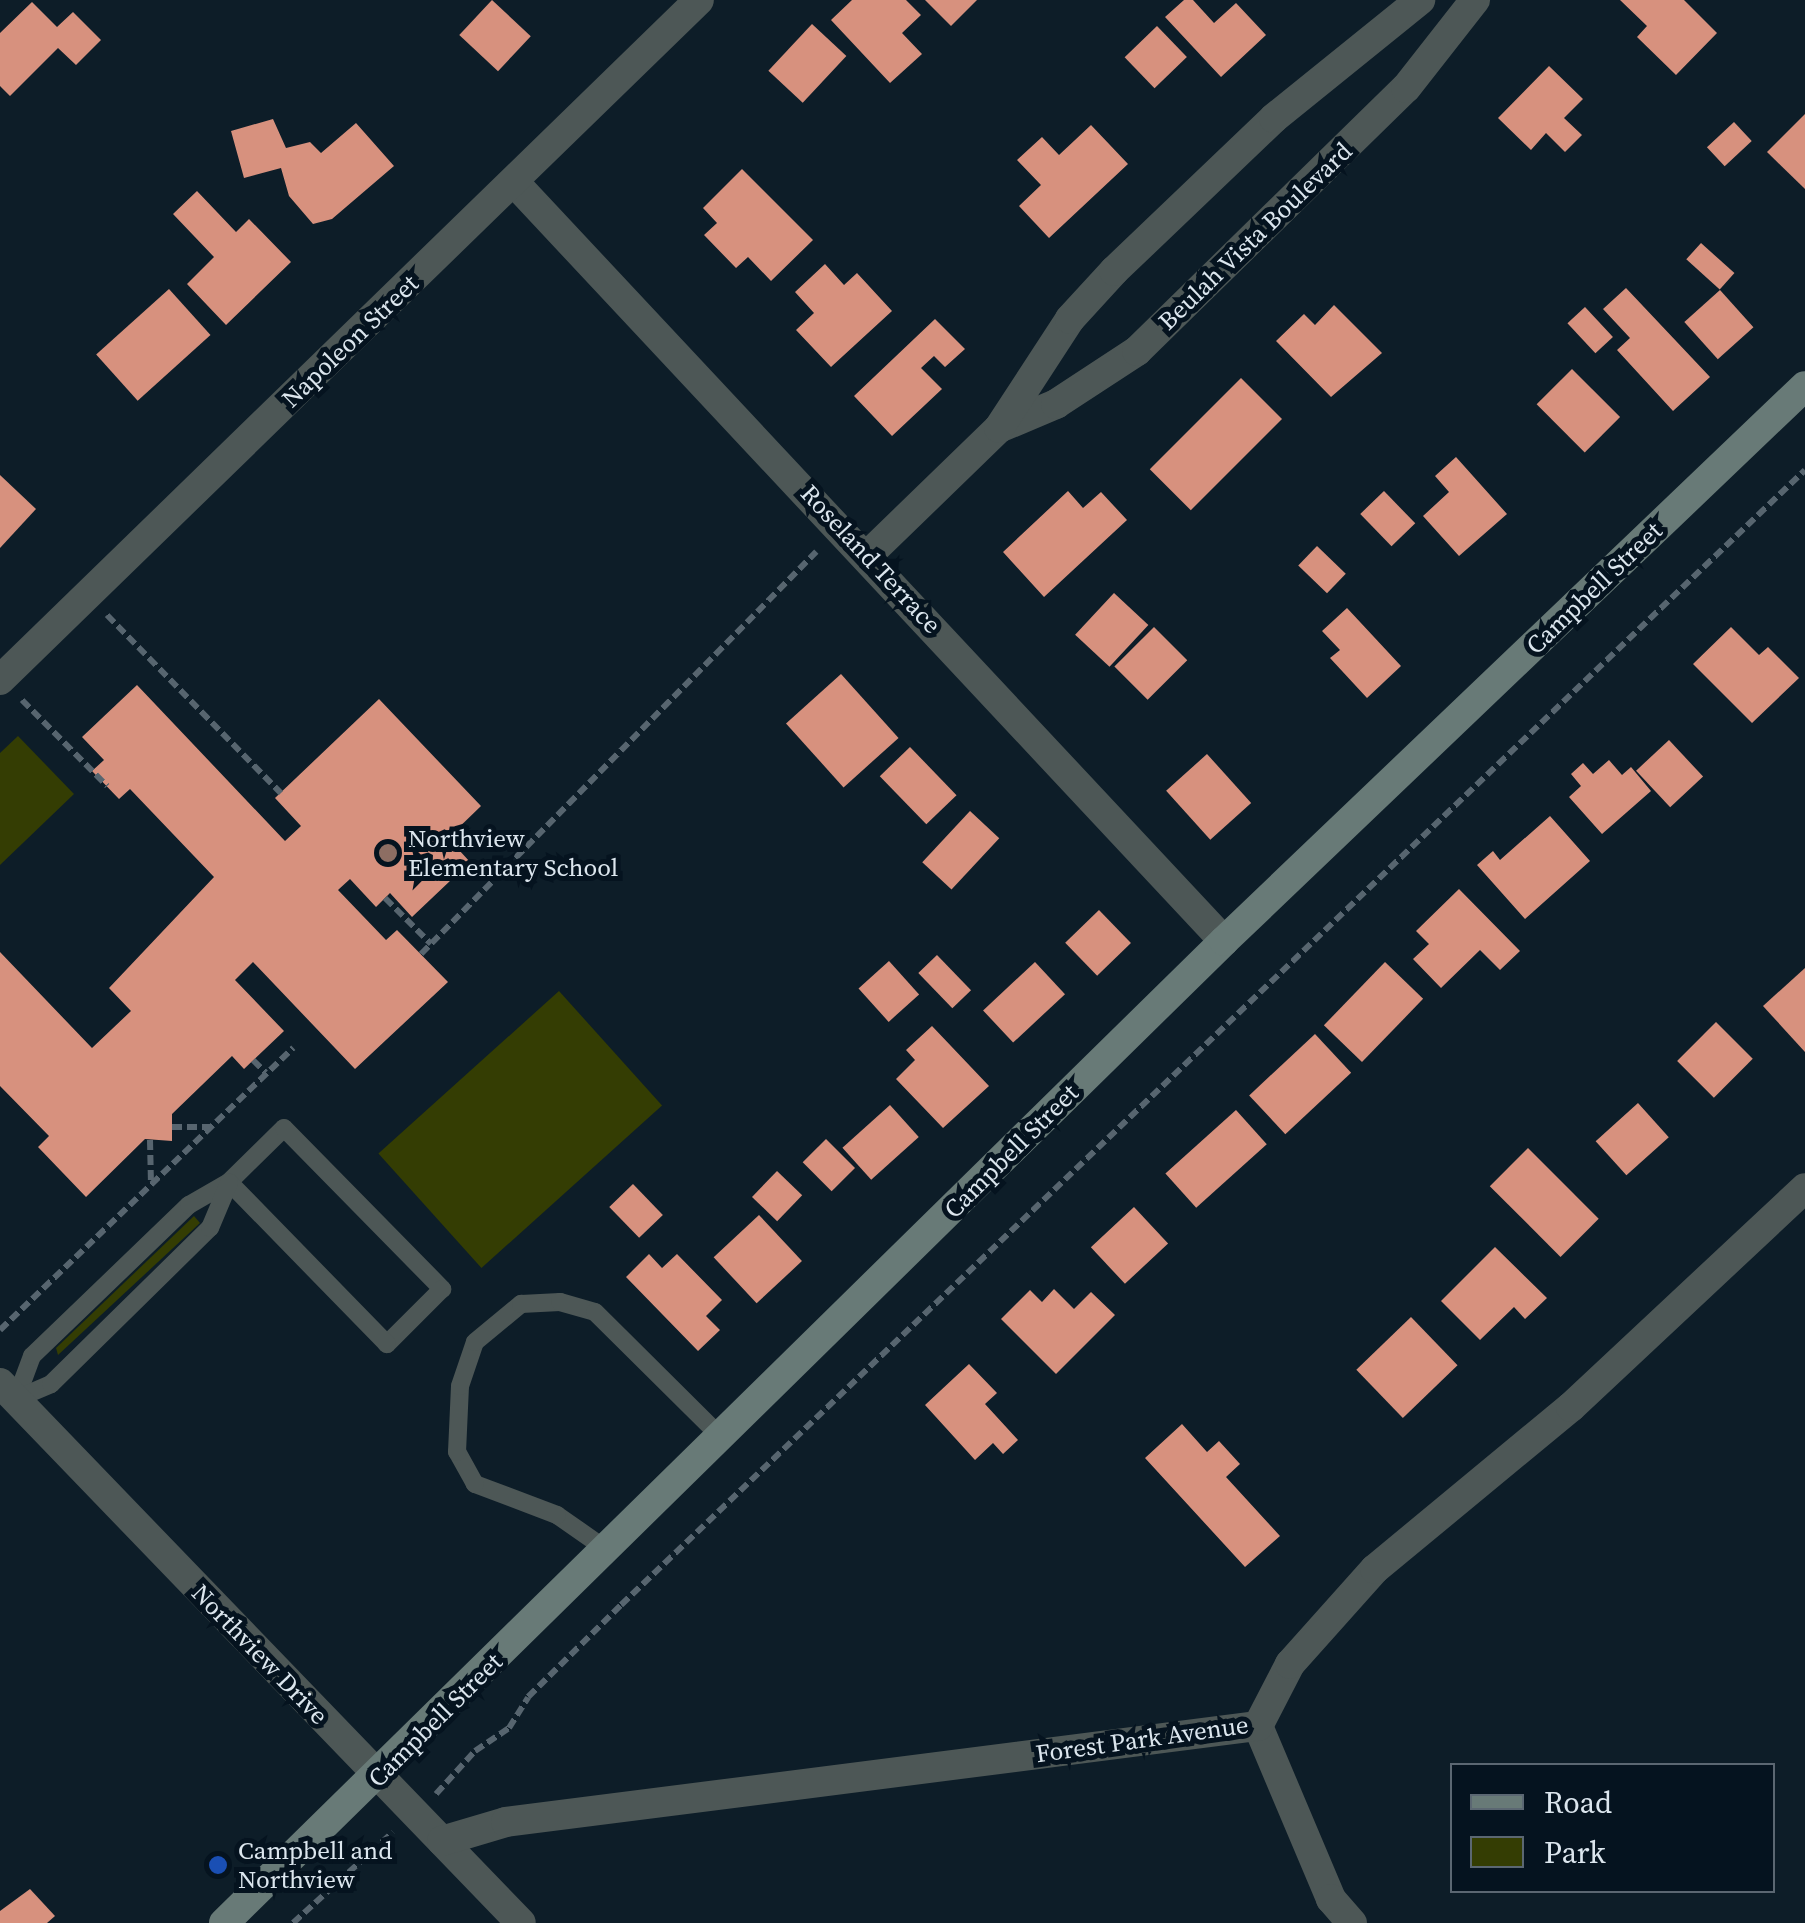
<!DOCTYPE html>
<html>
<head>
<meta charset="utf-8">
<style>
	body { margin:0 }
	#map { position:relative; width:1805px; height:1923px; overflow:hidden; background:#0d1d28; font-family:"Source Serif 4",serif }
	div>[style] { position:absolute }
	.green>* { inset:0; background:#343d03; transform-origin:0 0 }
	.building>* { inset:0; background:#d7917e; transform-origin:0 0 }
	.path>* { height:6px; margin-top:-3px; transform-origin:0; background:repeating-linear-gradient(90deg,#57656f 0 10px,transparent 0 15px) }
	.lane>* { height:18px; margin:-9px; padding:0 9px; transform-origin:9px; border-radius:9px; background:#4d5756 }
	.street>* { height:30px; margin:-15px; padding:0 15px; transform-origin:15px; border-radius:15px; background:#4d5756 }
	.secondary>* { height:30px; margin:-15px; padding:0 15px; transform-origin:15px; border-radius:15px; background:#687a77 }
	.dots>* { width:28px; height:28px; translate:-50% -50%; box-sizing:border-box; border:5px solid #05131f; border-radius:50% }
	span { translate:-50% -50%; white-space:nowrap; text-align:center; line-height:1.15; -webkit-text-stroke:10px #05131f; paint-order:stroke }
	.street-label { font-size:25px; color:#dce6ee }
	.poi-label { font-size:25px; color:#dce6ee }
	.left { translate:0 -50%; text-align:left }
	.legend { position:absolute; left:1450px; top:1763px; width:325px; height:130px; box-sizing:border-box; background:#05131f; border:2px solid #5b6772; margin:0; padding:12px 18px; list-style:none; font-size:30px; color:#dce6ee }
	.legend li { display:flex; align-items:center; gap:20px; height:50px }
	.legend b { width:50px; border:2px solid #5b6772 }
</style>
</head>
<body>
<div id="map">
	<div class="green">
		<i style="clip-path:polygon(18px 736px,74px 794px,0 865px,0 753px)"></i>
		<i style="left:559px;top:991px;width:154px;height:243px;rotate:48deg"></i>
		<i style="clip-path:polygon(194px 1216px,200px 1223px,58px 1355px,56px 1348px)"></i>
	</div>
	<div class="building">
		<i style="left:492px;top:0;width:53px;height:48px;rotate:43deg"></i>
		<i style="clip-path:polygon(852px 0,906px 0,921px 15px,902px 33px,922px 54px,890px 83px,831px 20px)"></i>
		<i style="clip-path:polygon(925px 0,977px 0,951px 26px)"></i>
		<i style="clip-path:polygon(1184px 0,1193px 0,1214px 23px,1236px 3px,1266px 35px,1221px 77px,1165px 17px)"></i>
		<i style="clip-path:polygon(1620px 0,1684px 0,1717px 33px,1676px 75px,1637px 37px,1647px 26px)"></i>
		<i style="clip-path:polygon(32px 2px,57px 27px,73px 12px,101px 40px,76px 65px,58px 48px,10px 96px,0 86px,0 33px)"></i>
		<i style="left:812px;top:24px;width:47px;height:64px;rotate:43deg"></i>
		<i style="left:1157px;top:26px;width:43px;height:45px;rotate:46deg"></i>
		<i style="clip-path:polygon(1549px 66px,1583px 99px,1564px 118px,1582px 135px,1565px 152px,1546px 133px,1531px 150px,1498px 118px)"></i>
		<i style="clip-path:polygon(1805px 114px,1805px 189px,1767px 152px)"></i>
		<i style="clip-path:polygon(273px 119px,286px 148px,310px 142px,321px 153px,356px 123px,394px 166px,332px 219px,313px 224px,289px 196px,281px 168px,244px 178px,231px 131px)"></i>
		<i style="left:1734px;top:122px;width:26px;height:37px;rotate:47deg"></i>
		<i style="clip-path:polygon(1091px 125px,1128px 164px,1049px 238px,1019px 206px,1041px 185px,1017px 160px,1042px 137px,1059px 155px)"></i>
		<i style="clip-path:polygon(742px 169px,813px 240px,771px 281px,748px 257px,736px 268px,704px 235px,717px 223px,703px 208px)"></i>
		<i style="clip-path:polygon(197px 191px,236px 232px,249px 219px,291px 262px,226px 325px,187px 284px,214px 257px,173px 214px)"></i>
		<i style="left:1701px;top:243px;width:45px;height:22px;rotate:42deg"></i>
		<i style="clip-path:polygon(825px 264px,844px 285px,857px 273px,892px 311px,831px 367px,796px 330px,814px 313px,795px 292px)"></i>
		<i style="clip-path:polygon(1626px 288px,1710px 377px,1673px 411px,1617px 350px,1630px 338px,1603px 309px)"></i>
		<i style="left:169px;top:289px;width:62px;height:98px;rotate:48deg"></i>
		<i style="left:1720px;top:290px;width:50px;height:48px;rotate:48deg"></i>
		<i style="clip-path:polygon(1334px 305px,1382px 353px,1331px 397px,1276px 341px,1304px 314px,1315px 325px)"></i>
		<i style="left:1585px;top:307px;width:41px;height:24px;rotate:47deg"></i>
		<i style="clip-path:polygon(935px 319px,965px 349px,945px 367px,934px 356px,921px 368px,942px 389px,892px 436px,854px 396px)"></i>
		<i style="left:1572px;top:369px;width:68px;height:50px;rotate:45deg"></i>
		<i style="left:1241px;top:378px;width:58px;height:129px;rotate:45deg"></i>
		<i style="clip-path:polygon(1456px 457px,1507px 514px,1459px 556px,1423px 516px,1449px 492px,1435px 476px)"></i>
		<i style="clip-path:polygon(0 475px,36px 509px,0 548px)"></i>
		<i style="clip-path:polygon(1068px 491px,1083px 508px,1101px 492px,1127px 520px,1044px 597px,1003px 552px)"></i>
		<i style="left:1384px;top:491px;width:45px;height:33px;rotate:46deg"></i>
		<i style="left:1317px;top:546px;width:40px;height:27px;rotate:44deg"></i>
		<i style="left:1114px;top:593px;width:47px;height:57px;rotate:43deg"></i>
		<i style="clip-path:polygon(1347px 608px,1401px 666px,1367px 698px,1330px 658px,1340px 650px,1322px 631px)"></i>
		<i style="left:1154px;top:627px;width:47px;height:56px;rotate:45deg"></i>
		<i style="clip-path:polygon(1731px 627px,1759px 655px,1768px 647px,1799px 678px,1752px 723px,1693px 664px)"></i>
		<i style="left:841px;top:674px;width:86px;height:74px;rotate:48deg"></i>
		<i style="clip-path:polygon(137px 685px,285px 841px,301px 826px,275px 798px,379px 699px,481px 806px,448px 838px,470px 862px,412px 917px,390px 893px,376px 907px,350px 879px,338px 890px,386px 940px,397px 930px,448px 982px,355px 1069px,253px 962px,235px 980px,284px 1031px,244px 1069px,232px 1056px,172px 1114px,172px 1141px,145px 1139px,86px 1197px,38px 1147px,49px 1136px,0 1086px,0 952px,92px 1048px,131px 1011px,109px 988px,214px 877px,130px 789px,119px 799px,92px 771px,104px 760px,82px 737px)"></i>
		<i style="left:1669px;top:740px;width:50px;height:45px;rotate:47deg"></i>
		<i style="left:910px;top:747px;width:67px;height:42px;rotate:46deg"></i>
		<i style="left:1207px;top:754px;width:66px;height:55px;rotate:48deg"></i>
		<i style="clip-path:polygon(1609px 760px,1622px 775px,1631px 767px,1651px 791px,1602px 834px,1569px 797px,1581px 786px,1571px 774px,1583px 763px,1593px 774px)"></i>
		<i style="left:970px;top:811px;width:40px;height:70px;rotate:43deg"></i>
		<i style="clip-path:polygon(1550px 816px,1590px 861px,1525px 919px,1477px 865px,1493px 851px,1500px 860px)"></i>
		<i style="clip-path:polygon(1459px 889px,1520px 951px,1500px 970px,1480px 950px,1441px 988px,1413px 959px,1429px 944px,1416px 931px)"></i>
		<i style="left:1099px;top:910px;width:46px;height:47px;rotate:46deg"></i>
		<i style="left:937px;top:955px;width:49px;height:26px;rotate:46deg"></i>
		<i style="left:889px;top:961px;width:45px;height:41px;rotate:48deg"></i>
		<i style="left:1035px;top:962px;width:44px;height:71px;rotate:47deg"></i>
		<i style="left:1385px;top:962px;width:53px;height:88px;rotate:44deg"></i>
		<i style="clip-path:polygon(1805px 968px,1805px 1052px,1763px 1006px)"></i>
		<i style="left:1716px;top:1022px;width:52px;height:55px;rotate:45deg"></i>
		<i style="clip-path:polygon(932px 1026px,989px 1086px,943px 1128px,896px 1079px,915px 1060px,906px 1050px)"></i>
		<i style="left:1315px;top:1034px;width:53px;height:90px;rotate:47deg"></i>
		<i style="left:1638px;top:1103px;width:46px;height:57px;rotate:48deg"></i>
		<i style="left:890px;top:1105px;width:43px;height:64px;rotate:48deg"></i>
		<i style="left:1236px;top:1110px;width:46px;height:95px;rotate:48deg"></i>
		<i style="left:826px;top:1139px;width:41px;height:33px;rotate:45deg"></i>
		<i style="left:1528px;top:1148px;width:100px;height:54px;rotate:45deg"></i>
		<i style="left:777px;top:1171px;width:35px;height:36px;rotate:44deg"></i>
		<i style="left:633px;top:1184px;width:43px;height:33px;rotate:46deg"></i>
		<i style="left:1134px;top:1207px;width:50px;height:59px;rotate:47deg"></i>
		<i style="left:759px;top:1215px;width:63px;height:62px;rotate:47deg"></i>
		<i style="clip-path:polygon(1495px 1247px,1547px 1298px,1525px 1319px,1514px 1307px,1480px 1340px,1441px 1301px)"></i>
		<i style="clip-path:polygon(649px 1254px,662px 1268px,677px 1254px,722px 1300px,706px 1316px,720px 1330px,698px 1351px,626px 1277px)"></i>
		<i style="clip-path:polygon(1054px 1289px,1074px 1309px,1091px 1292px,1115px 1315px,1056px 1374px,1001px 1319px,1030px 1290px,1042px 1302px)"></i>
		<i style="left:1411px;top:1317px;width:67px;height:76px;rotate:46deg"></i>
		<i style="clip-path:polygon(969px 1364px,997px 1393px,985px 1404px,1018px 1440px,1003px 1454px,993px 1443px,975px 1460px,925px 1405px)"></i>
		<i style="clip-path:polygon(1182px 1424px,1207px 1452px,1219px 1441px,1240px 1464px,1226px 1477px,1280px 1536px,1245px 1567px,1145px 1458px)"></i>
		<i style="clip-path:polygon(30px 1889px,55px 1916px,47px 1923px,0 1923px,0 1911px)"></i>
	</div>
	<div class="path">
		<i style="left:107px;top:615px;width:249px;rotate:45.7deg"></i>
		<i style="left:22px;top:700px;width:121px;rotate:45.3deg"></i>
		<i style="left:385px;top:898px;width:65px;rotate:45deg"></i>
		<i style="left:421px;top:954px;width:564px;rotate:-45.5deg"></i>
		<i style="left:253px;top:1060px;width:18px;rotate:45deg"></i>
		<i style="left:172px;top:1127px;width:38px"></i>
		<i style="left:150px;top:1140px;width:43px;rotate:88.7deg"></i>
		<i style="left:0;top:1330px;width:407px;rotate:-43.9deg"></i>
		<i style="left:436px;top:1794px;width:58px;rotate:-47.8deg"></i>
		<i style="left:475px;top:1751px;width:41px;rotate:-34.1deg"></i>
		<i style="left:509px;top:1728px;width:36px;rotate:-58deg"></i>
		<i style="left:528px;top:1697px;width:131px;rotate:-44.7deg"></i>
		<i style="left:621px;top:1605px;width:1640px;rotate:-43.79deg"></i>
		<i style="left:293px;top:1923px;width:135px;rotate:-42.3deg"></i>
	</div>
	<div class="lane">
		<i style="left:16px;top:1399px;width:46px;rotate:-69.6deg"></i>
		<i style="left:32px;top:1356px;width:218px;rotate:-43.9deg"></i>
		<i style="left:189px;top:1205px;width:46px;rotate:-29.9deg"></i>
		<i style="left:229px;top:1182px;width:77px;rotate:-44.5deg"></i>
		<i style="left:284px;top:1128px;width:226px;rotate:45.5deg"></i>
		<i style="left:442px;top:1289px;width:78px;rotate:135deg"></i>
		<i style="left:387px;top:1344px;width:226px;rotate:-134.3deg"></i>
		<i style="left:16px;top:1399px;width:38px;rotate:-23deg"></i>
		<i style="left:51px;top:1384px;width:223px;rotate:-44.5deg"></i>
		<i style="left:210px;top:1228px;width:49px;rotate:-67.1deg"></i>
		<i style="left:607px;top:1550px;width:61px;rotate:-145deg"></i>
		<i style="left:557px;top:1515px;width:88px;rotate:-159.3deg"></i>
		<i style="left:475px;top:1484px;width:37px;rotate:-119deg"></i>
		<i style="left:457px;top:1452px;width:66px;rotate:-87.4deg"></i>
		<i style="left:460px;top:1386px;width:46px;rotate:-71.2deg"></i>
		<i style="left:475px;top:1342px;width:60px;rotate:-39.6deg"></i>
		<i style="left:521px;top:1304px;width:39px;rotate:-3deg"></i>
		<i style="left:560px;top:1302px;width:36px;rotate:16deg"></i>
		<i style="left:595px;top:1312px;width:177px;rotate:44.8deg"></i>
	</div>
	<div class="street">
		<i style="left:514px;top:182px;width:1039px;rotate:46.91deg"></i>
		<i style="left:999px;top:428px;width:62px;rotate:-22.8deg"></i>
		<i style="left:1056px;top:404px;width:97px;rotate:-33.2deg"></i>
		<i style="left:1137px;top:351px;width:376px;rotate:-44.4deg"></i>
		<i style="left:1406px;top:88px;width:112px;rotate:-51.9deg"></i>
		<i style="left:868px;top:555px;width:182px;rotate:-44.1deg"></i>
		<i style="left:999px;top:428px;width:130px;rotate:-56.9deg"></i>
		<i style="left:1070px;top:319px;width:65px;rotate:-47.5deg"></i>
		<i style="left:1114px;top:271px;width:221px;rotate:-43.7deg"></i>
		<i style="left:1274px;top:118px;width:188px;rotate:-38.9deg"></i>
		<i style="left:0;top:680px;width:975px;rotate:-44.21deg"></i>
		<i style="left:0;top:1383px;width:750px;rotate:46.03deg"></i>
		<i style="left:1258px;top:1726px;width:188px;rotate:67.1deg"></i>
		<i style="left:1331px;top:1899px;width:32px;rotate:49deg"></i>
		<i style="left:442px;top:1841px;width:67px;rotate:-16.5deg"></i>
		<i style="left:506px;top:1822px;width:758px;rotate:-7.28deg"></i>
		<i style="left:1258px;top:1726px;width:70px;rotate:-62.7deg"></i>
		<i style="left:1290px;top:1664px;width:127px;rotate:-48.2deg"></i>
		<i style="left:1375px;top:1569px;width:254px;rotate:-39.6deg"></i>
		<i style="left:1571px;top:1407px;width:320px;rotate:-43.1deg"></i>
	</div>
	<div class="secondary">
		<i style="left:224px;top:1923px;width:1402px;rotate:-44.48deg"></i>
		<i style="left:1224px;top:941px;width:803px;rotate:-43.69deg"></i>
	</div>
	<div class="dots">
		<i style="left:388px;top:853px;background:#8d6e63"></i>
		<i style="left:218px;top:1865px;background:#1a4fb4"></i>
	</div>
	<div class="street-label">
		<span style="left:1255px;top:236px;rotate:-44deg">Beulah Vista Boulevard</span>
		<span style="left:350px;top:341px;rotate:-44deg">Napoleon Street</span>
		<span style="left:871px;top:559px;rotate:47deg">Roseland Terrace</span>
		<span style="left:1594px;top:588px;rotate:-44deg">Campbell Street</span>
		<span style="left:1011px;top:1151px;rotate:-45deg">Campbell Street</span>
		<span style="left:260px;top:1654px;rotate:46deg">Northview Drive</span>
		<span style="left:435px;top:1720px;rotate:-45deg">Campbell Street</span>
		<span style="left:1142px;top:1739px;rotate:-8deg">Forest Park Avenue</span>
	</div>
	<div class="poi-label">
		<span class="left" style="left:408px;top:853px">Northview<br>Elementary School</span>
		<span class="left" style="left:238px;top:1865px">Campbell and<br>Northview</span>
	</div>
	<ul class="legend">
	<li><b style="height:12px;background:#687a77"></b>Road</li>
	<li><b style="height:28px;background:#343d03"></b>Park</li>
	</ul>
</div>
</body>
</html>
